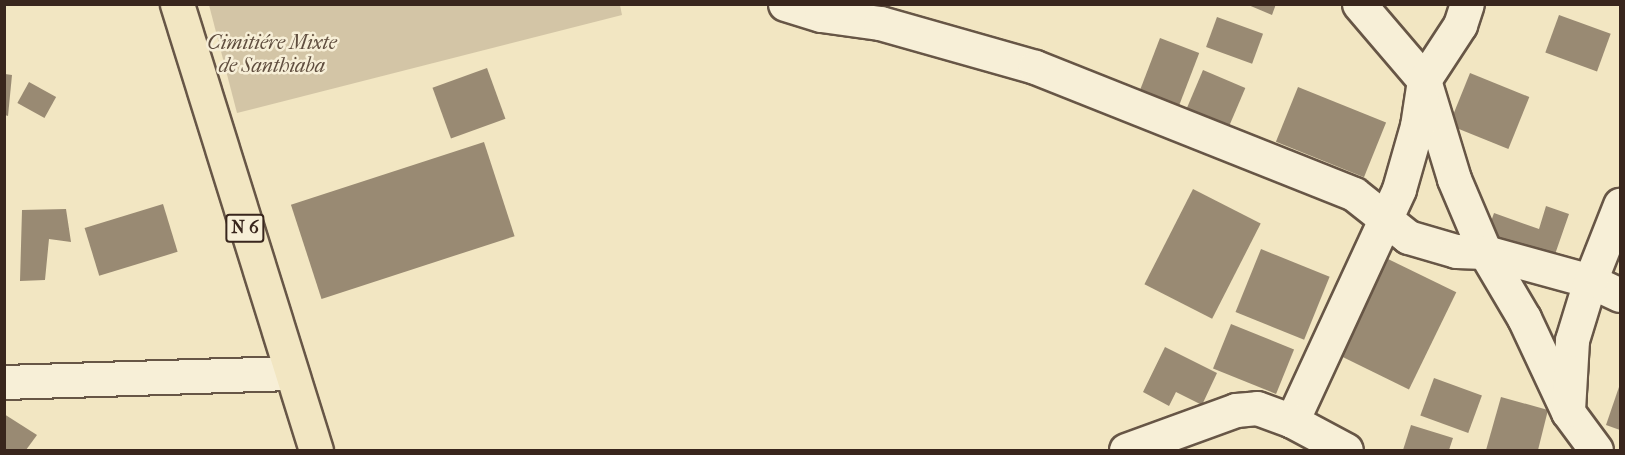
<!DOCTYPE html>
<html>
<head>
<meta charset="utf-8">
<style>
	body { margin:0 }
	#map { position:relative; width:1625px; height:455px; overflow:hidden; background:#f2e6c2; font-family:"IM FELL French Canon",serif }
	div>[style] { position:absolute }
	.green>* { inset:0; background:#d3c5a6 }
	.building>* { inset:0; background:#998a73; transform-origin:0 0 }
	.roads { filter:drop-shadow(2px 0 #675646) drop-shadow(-2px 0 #675646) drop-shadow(0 2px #675646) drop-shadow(0 -2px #675646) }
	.minor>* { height:33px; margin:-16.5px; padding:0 16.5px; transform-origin:16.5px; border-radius:16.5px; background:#f7efd7 }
	.major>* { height:33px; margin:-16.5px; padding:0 16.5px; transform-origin:16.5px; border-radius:16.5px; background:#f2e6c2 }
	span { translate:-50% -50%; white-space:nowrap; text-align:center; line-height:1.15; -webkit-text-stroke:5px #f7efd7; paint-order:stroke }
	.shield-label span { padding:2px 4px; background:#f7efd7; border:2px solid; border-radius:4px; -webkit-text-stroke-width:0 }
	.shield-label { font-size:18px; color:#39261d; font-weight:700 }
	.park-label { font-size:20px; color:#604e3f; font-style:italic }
	.frame { position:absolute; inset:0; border:6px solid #39261d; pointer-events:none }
</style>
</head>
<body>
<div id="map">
	<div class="green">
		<i style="clip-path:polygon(620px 5px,622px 15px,237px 113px,209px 5px)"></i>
	</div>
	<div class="building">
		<i style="clip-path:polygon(1246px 4px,1276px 4px,1272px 15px)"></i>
		<i style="left:1559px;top:15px;width:55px;height:40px;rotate:20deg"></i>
		<i style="left:1217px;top:17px;width:49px;height:32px;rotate:20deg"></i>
		<i style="left:1160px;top:38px;width:42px;height:61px;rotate:21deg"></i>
		<i style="left:487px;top:68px;width:54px;height:58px;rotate:70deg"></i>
		<i style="left:1203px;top:70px;width:46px;height:55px;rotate:23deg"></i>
		<i style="left:1470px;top:73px;width:64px;height:56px;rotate:22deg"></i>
		<i style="clip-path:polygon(5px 74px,12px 75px,8px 116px,5px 115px)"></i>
		<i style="left:29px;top:82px;width:31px;height:24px;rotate:29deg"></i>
		<i style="left:1298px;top:87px;width:95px;height:59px;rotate:22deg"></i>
		<i style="left:484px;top:142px;width:99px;height:203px;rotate:72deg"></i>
		<i style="left:1193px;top:189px;width:76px;height:107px;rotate:27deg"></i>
		<i style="left:163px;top:204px;width:50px;height:82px;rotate:73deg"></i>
		<i style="clip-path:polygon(1546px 206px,1569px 214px,1552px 263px,1485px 239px,1494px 213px,1539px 229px)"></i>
		<i style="clip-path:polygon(66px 209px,71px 242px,49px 239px,45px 280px,20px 281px,22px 210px)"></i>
		<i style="left:1261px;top:249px;width:74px;height:68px;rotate:22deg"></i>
		<i style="left:1388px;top:259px;width:76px;height:108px;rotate:26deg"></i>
		<i style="left:1231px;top:324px;width:68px;height:48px;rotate:22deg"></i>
		<i style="clip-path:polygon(1165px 347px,1217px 373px,1202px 405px,1176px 392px,1169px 406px,1143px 392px)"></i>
		<i style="left:1434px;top:378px;width:51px;height:40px;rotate:20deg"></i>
		<i style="clip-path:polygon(1620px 384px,1620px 430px,1606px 425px)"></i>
		<i style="clip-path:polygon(1501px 397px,1548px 410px,1538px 450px,1486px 450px)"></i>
		<i style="clip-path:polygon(4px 414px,37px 435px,26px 450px,4px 450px)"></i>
		<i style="clip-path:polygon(1411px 425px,1453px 438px,1449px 450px,1403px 450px)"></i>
	</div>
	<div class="roads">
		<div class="minor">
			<i style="left:785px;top:4px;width:38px;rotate:17deg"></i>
			<i style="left:821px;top:15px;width:60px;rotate:7.7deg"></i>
			<i style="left:880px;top:23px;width:161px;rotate:15.8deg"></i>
			<i style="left:1035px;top:67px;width:343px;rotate:21.7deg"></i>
			<i style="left:1354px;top:194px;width:69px;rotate:38.5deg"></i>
			<i style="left:1408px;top:237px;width:50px;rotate:16.3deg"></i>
			<i style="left:1456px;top:251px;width:29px;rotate:2deg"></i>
			<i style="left:1485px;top:252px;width:109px;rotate:15.4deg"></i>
			<i style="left:1590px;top:281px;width:33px;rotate:25deg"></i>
			<i style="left:1359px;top:4px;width:100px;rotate:49.5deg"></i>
			<i style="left:1424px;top:80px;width:103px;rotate:73.1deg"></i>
			<i style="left:1454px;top:179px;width:79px;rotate:67deg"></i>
			<i style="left:1485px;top:252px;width:77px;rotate:59.4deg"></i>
			<i style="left:1524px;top:318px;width:104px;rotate:64.9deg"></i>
			<i style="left:1568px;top:412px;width:47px;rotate:53.6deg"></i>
			<i style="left:4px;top:382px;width:285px;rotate:-1.8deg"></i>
			<i style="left:1568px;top:410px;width:70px;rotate:-86.7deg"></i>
			<i style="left:1572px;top:340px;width:62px;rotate:-73deg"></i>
			<i style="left:1590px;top:281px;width:82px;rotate:-68.5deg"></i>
			<i style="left:1292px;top:421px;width:255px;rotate:-65.2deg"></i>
			<i style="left:1399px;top:189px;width:66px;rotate:-74.1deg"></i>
			<i style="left:1417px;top:126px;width:47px;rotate:-81.3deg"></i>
			<i style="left:1424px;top:80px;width:66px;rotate:-56.8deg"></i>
			<i style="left:1460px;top:25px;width:22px;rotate:-72deg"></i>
			<i style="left:1126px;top:450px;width:117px;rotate:-20deg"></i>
			<i style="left:1236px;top:410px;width:21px;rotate:-5deg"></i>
			<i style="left:1257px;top:408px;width:37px;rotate:20deg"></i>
			<i style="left:1292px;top:421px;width:61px;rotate:28.2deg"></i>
		</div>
		<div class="major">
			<i style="left:177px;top:4px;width:467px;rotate:72.7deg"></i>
		</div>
	</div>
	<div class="shield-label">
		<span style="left:245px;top:228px">N 6</span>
	</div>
	<div class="park-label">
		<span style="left:272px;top:54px">Cimitiére Mixte<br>de Santhiaba</span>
	</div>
	<div class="frame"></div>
</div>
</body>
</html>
